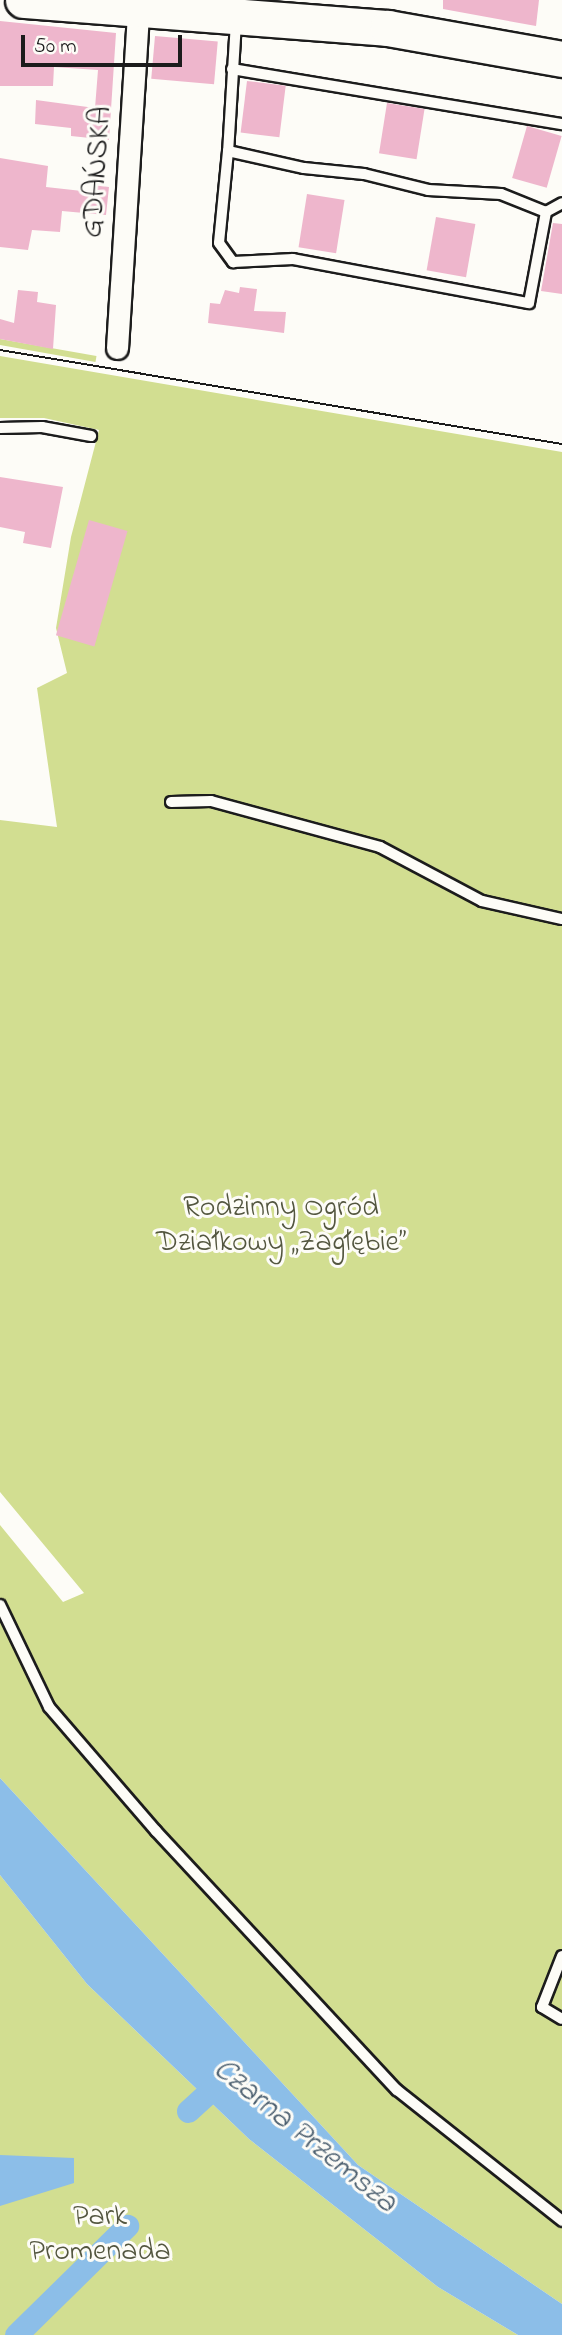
<!DOCTYPE html>
<html>
<head>
<meta charset="utf-8">
<style>
	body { margin:0 }
	#map { position:relative; width:562px; height:2335px; overflow:hidden; background:#fdfcf7; font-family:"Indie Flower",sans-serif }
	div>[style] { position:absolute }
	.green>* { inset:0; background:#d2de91; transform-origin:0 0 }
	.water>* { inset:0; background:#8cbee8 }
	.canal>* { height:23px; margin:-11.5px; padding:0 11.5px; transform-origin:11.5px; border-radius:11.5px; background:#8cbee8 }
	.building>* { inset:0; background:#eeb6cc; transform-origin:0 0 }
	.roads { filter:drop-shadow(2px 0 #1c1c1c) drop-shadow(-2px 0 #1c1c1c) drop-shadow(0 2px #1c1c1c) drop-shadow(0 -2px #1c1c1c) }
	.lane>* { height:10px; margin:-5px; padding:0 5px; transform-origin:5px; border-radius:5px; background:#fdfcf7 }
	.street>* { height:21px; margin:-10.5px; padding:0 10.5px; transform-origin:10.5px; border-radius:10.5px; background:#fdfcf7 }
	.primary>* { height:35px; margin:-17.5px; padding:0 17.5px; transform-origin:17.5px; border-radius:17.5px; background:#fdfcf7 }
	.tram>* { height:2px; margin:-1px; padding:0 1px; transform-origin:1px; border-radius:1px; background:#1c1c1c }
	span { translate:-50% -50%; white-space:nowrap; text-align:center; line-height:1.15; -webkit-text-stroke:6px #fdfcf7; paint-order:stroke }
	.street-label { font-size:30px; color:#1c1c1c }
	.park-label { font-size:30px; color:#53563f }
	.water-label { font-size:32px; color:#495d6e; font-style:italic }
	.scale { position:absolute; left:21px; top:35px; width:161px; height:32px; box-sizing:border-box; border:4px solid #1c1c1c; border-top:0; padding-left:9px; font-size:21px; line-height:24px; white-space:nowrap; color:#1c1c1c; -webkit-text-stroke:5px #fdfcf7; paint-order:stroke }
</style>
</head>
<body>
<div id="map">
	<div class="green">
		<i style="left:0;top:339px;width:98px;height:6px;rotate:10deg"></i>
		<i style="clip-path:polygon(0 356px,562px 452px,562px 2304px,358px 2165px,0 1778px,0 1525px,63px 1602px,84px 1593px,0 1492px,0 820px,57px 827px,37px 688px,67px 673px,56px 628px,71px 537px,99px 430px,44px 418px,0 418px)"></i>
		<i style="clip-path:polygon(0 1875px,87px 1984px,249px 2139px,438px 2287px,518px 2335px,0 2335px)"></i>
	</div>
	<div class="water">
		<i style="clip-path:polygon(0 1778px,358px 2165px,562px 2304px,562px 2335px,518px 2335px,438px 2287px,249px 2139px,87px 1984px,0 1875px)"></i>
		<i style="clip-path:polygon(0 2155px,74px 2158px,74px 2183px,0 2206px)"></i>
	</div>
	<div class="canal">
		<i style="left:188px;top:2111px;width:47px;rotate:-42.4deg"></i>
		<i style="left:16px;top:2335px;width:156px;rotate:-44.5deg"></i>
	</div>
	<div class="building">
		<i style="clip-path:polygon(443px 0,539px 0,536px 26px,443px 9px)"></i>
		<i style="clip-path:polygon(0 21px,116px 33px,109px 140px,71px 136px,71px 128px,35px 124px,36px 100px,95px 108px,98px 70px,54px 67px,53px 86px,0 86px)"></i>
		<i style="left:155px;top:36px;width:63px;height:43px;rotate:5deg"></i>
		<i style="left:247px;top:81px;width:39px;height:52px;rotate:7deg"></i>
		<i style="left:387px;top:103px;width:38px;height:51px;rotate:9deg"></i>
		<i style="left:527px;top:126px;width:36px;height:54px;rotate:16deg"></i>
		<i style="clip-path:polygon(0 158px,48px 166px,46px 187px,91px 192px,92px 185px,109px 187px,106px 215px,62px 211px,60px 232px,32px 230px,28px 250px,0 247px)"></i>
		<i style="left:307px;top:194px;width:38px;height:54px;rotate:9deg"></i>
		<i style="left:436px;top:217px;width:40px;height:54px;rotate:10deg"></i>
		<i style="clip-path:polygon(553px 223px,562px 224px,562px 294px,541px 291px)"></i>
		<i style="clip-path:polygon(240px 287px,257px 289px,254px 311px,286px 312px,284px 333px,208px 323px,210px 303px,220px 304px,225px 290px,239px 293px)"></i>
		<i style="clip-path:polygon(18px 290px,38px 292px,37px 302px,56px 305px,53px 349px,0 339px,0 319px,14px 323px)"></i>
		<i style="clip-path:polygon(0 477px,63px 487px,51px 548px,23px 543px,25px 532px,0 527px)"></i>
		<i style="left:89px;top:520px;width:40px;height:120px;rotate:16deg"></i>
	</div>
	<div class="roads">
		<div class="lane">
			<i style="left:236px;top:22px;width:129px;rotate:93.5deg"></i>
			<i style="left:228px;top:151px;width:78px;rotate:12.6deg"></i>
			<i style="left:304px;top:168px;width:60px;rotate:5.7deg"></i>
			<i style="left:364px;top:174px;width:66px;rotate:14deg"></i>
			<i style="left:428px;top:190px;width:73px;rotate:3.1deg"></i>
			<i style="left:501px;top:194px;width:48px;rotate:21.8deg"></i>
			<i style="left:546px;top:212px;width:18px;rotate:-29deg"></i>
			<i style="left:232px;top:69px;width:335px;rotate:9.5deg"></i>
			<i style="left:228px;top:151px;width:92px;rotate:95.6deg"></i>
			<i style="left:219px;top:243px;width:24px;rotate:54deg"></i>
			<i style="left:233px;top:262px;width:60px;rotate:-2.9deg"></i>
			<i style="left:293px;top:259px;width:240px;rotate:10.6deg"></i>
			<i style="left:529px;top:303px;width:93px;rotate:-79.4deg"></i>
			<i style="left:0;top:428px;width:42px;rotate:-1.4deg"></i>
			<i style="left:42px;top:427px;width:50px;rotate:10.4deg"></i>
			<i style="left:171px;top:802px;width:40px;rotate:-1.4deg"></i>
			<i style="left:211px;top:801px;width:175px;rotate:15.2deg"></i>
			<i style="left:380px;top:847px;width:115px;rotate:27.9deg"></i>
			<i style="left:482px;top:901px;width:82px;rotate:12.7deg"></i>
			<i style="left:0;top:1605px;width:113px;rotate:64.3deg"></i>
			<i style="left:49px;top:1707px;width:164px;rotate:49.2deg"></i>
			<i style="left:156px;top:1831px;width:354px;rotate:47.1deg"></i>
			<i style="left:397px;top:2090px;width:211px;rotate:38.4deg"></i>
			<i style="left:562px;top:1956px;width:55px;rotate:111.4deg"></i>
			<i style="left:542px;top:2007px;width:23px;rotate:31deg"></i>
		</div>
		<div class="street">
			<i style="left:117px;top:348px;width:349px;rotate:-86.4deg"></i>
		</div>
		<div class="primary">
			<i style="left:23px;top:0;width:366px;rotate:4.4deg"></i>
			<i style="left:388px;top:28px;width:177px;rotate:10.1deg"></i>
		</div>
	</div>
	<div class="tram">
		<i style="left:0;top:350px;width:570px;rotate:9.5deg"></i>
	</div>
	<div class="street-label">
		<span style="left:98px;top:172px;rotate:-86deg">GDAŃSKA</span>
	</div>
	<div class="park-label">
		<span style="left:281px;top:1225px">Rodzinny Ogród<br>Działkowy „Zagłębie”</span>
		<span style="left:100px;top:2234px">Park<br>Promenada</span>
	</div>
	<div class="water-label">
		<span style="left:304px;top:2137px;rotate:39deg">Czarna Przemsza</span>
	</div>
	<div class="scale">50 m</div>
</div>
</body>
</html>
